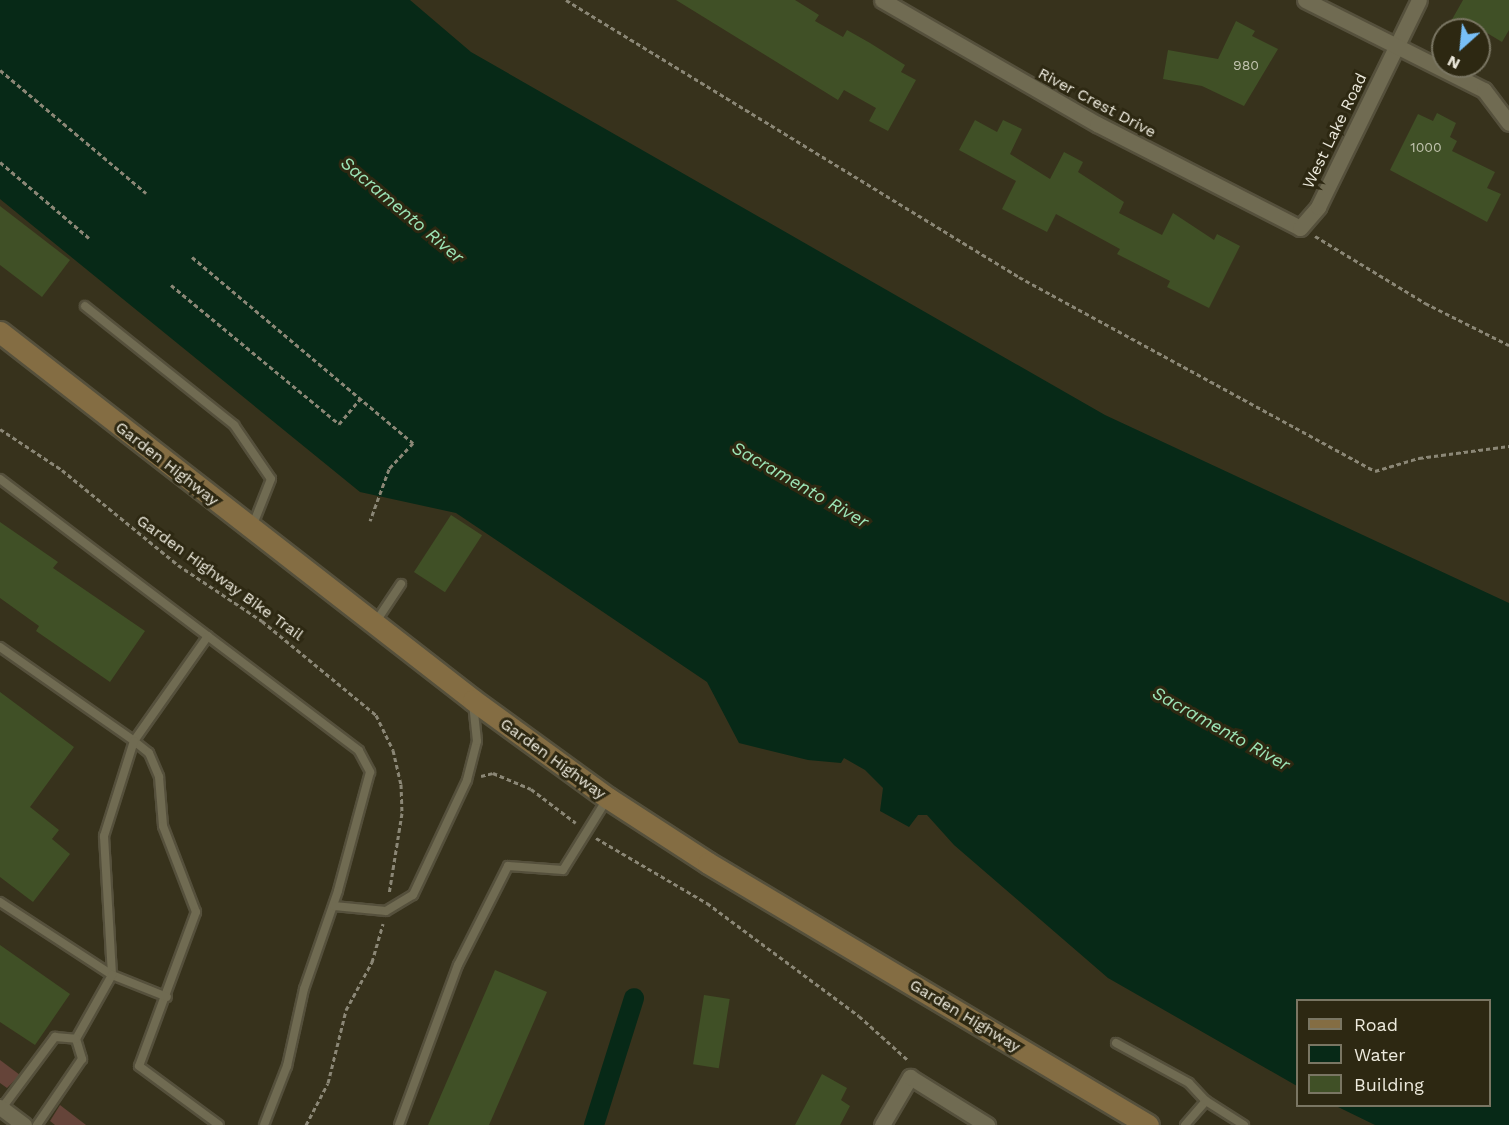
<!DOCTYPE html>
<html>
<head>
<meta charset="utf-8">
<style>
	body { margin:0 }
	#map { position:relative; width:1509px; height:1125px; overflow:hidden; background:#37321c; font-family:"Work Sans",sans-serif }
	div>[style] { position:absolute }
	.green>* { inset:0; background:#654439 }
	.water>* { inset:0; background:#072917 }
	.canal>* { height:20px; margin:-10px; padding:0 10px; transform-origin:10px; border-radius:10px; background:#072917 }
	.building>* { inset:0; background:#405026; transform-origin:0 0 }
	.path>* { height:3px; margin-top:-1.5px; transform-origin:0; background:repeating-linear-gradient(90deg,#8b8776 0 4.5px,transparent 0 7.5px) }
	.roads { filter:drop-shadow(2px 0 #55503c) drop-shadow(-2px 0 #55503c) drop-shadow(0 2px #55503c) drop-shadow(0 -2px #55503c) }
	.service>* { height:8px; margin:-4px; padding:0 4px; transform-origin:4px; border-radius:4px; background:#706b52 }
	.minor>* { height:15px; margin:-7.5px; padding:0 7.5px; transform-origin:7.5px; border-radius:7.5px; background:#706b52 }
	.secondary>* { height:21px; margin:-10.5px; padding:0 10.5px; transform-origin:10.5px; border-radius:10.5px; background:#846d43 }
	span { translate:-50% -50%; white-space:nowrap; text-align:center; line-height:1.15; -webkit-text-stroke:6px #2d2812; paint-order:stroke }
	.number-label { font-size:14px; color:#c2c4af }
	.number-label span { -webkit-text-stroke-width:0 }
	.street-label { font-size:16px; color:#edeadd }
	.water-label { font-size:18px; color:#9de5b7; font-style:italic }
	.legend { position:absolute; left:1296px; top:999px; width:195px; height:108px; box-sizing:border-box; background:#2d2812; border:2px solid #7a7663; margin:0; padding:8px 10px; list-style:none; font-size:18px; color:#edeadd }
	.legend li { display:flex; align-items:center; gap:12px; height:30px }
	.legend b { width:30px; border:2px solid #7a7663 }
	.north { position:absolute; left:1431px; top:18px; width:60px; height:60px; box-sizing:border-box; background:#2d2812; border:2px solid #7a7663; border-radius:50%; rotate:207deg; font-size:16px; font-weight:700; line-height:24px; text-align:center; color:#edeadd }
	.north::after { content:''; display:block; margin:auto; width:21px; height:27px; background:#78bff7; clip-path:polygon(50% 0,100% 100%,50% 72%,0 100%) }
</style>
</head>
<body>
<div id="map">
	<div class="green">
		<i style="clip-path:polygon(0 1060px,20px 1075px,7px 1088px,0 1083px)"></i>
		<i style="clip-path:polygon(60px 1105px,86px 1125px,55px 1125px,50px 1121px)"></i>
	</div>
	<div class="water">
		<i style="clip-path:polygon(0 0,410px 0,471px 52px,1105px 415px,1509px 603px,1509px 1125px,1375px 1125px,1336px 1106px,1490px 1106px,1490px 1000px,1298px 1000px,1297px 1086px,1108px 978px,954px 845px,927px 815px,918px 815px,909px 827px,880px 811px,883px 788px,865px 770px,844px 758px,841px 763px,808px 760px,739px 743px,707px 682px,456px 513px,360px 492px,0 199px)"></i>
	</div>
	<div class="canal">
		<i style="left:594px;top:1125px;width:133px;rotate:-72.5deg"></i>
	</div>
	<div class="building">
		<i style="clip-path:polygon(676px 0,795px 0,819px 15px,815px 21px,843px 37px,847px 30px,870px 43px,905px 65px,901px 72px,916px 80px,888px 131px,869px 121px,876px 108px,844px 90px,838px 100px)"></i>
		<i style="clip-path:polygon(1463px 0,1509px 0,1509px 30px,1502px 42px,1482px 30px,1461px 30px,1450px 23px)"></i>
		<i style="clip-path:polygon(1236px 21px,1255px 31px,1252px 36px,1278px 49px,1244px 106px,1202px 86px,1163px 79px,1168px 50px,1218px 59px)"></i>
		<i style="clip-path:polygon(1437px 113px,1456px 123px,1450px 137px,1457px 141px,1452px 151px,1495px 172px,1487px 188px,1501px 194px,1487px 222px,1390px 170px,1418px 114px,1433px 121px)"></i>
		<i style="clip-path:polygon(975px 120px,997px 132px,1003px 120px,1022px 129px,1010px 154px,1050px 179px,1064px 152px,1083px 162px,1078px 172px,1124px 202px,1119px 213px,1162px 235px,1173px 213px,1214px 240px,1217px 234px,1240px 246px,1209px 308px,1167px 287px,1170px 281px,1117px 254px,1120px 249px,1056px 214px,1047px 232px,1002px 209px,1016px 181px,959px 150px)"></i>
		<i style="clip-path:polygon(0 206px,70px 260px,42px 297px,0 265px)"></i>
		<i style="left:451px;top:515px;width:37px;height:68px;rotate:33deg"></i>
		<i style="clip-path:polygon(0 522px,58px 562px,53px 568px,145px 631px,110px 682px,36px 631px,39px 626px,0 598px)"></i>
		<i style="clip-path:polygon(0 692px,74px 747px,30px 807px,59px 830px,52px 839px,70px 854px,33px 902px,0 877px)"></i>
		<i style="clip-path:polygon(0 945px,70px 994px,35px 1045px,0 1022px)"></i>
		<i style="clip-path:polygon(495px 970px,547px 992px,489px 1125px,428px 1125px)"></i>
		<i style="left:704px;top:995px;width:26px;height:70px;rotate:9deg"></i>
		<i style="clip-path:polygon(822px 1074px,847px 1088px,841px 1100px,850px 1106px,840px 1125px,795px 1125px)"></i>
	</div>
	<div class="path">
		<i style="left:566px;top:0;width:531px;rotate:31.44deg"></i>
		<i style="left:1019px;top:277px;width:405px;rotate:28.6deg"></i>
		<i style="left:1375px;top:471px;width:46px;rotate:-16.5deg"></i>
		<i style="left:1419px;top:458px;width:91px;rotate:-7.6deg"></i>
		<i style="left:0;top:70px;width:191px;rotate:40.1deg"></i>
		<i style="left:0;top:162px;width:117px;rotate:40.5deg"></i>
		<i style="left:1315px;top:236px;width:129px;rotate:31.3deg"></i>
		<i style="left:1425px;top:303px;width:94px;rotate:26.6deg"></i>
		<i style="left:192px;top:257px;width:289px;rotate:40.1deg"></i>
		<i style="left:413px;top:443px;width:35px;rotate:133deg"></i>
		<i style="left:389px;top:469px;width:55px;rotate:110.1deg"></i>
		<i style="left:171px;top:285px;width:218px;rotate:39.6deg"></i>
		<i style="left:339px;top:424px;width:33px;rotate:-50deg"></i>
		<i style="left:0;top:429px;width:74px;rotate:33.5deg"></i>
		<i style="left:62px;top:470px;width:150px;rotate:39.3deg"></i>
		<i style="left:178px;top:565px;width:101px;rotate:33.7deg"></i>
		<i style="left:262px;top:621px;width:148px;rotate:39.5deg"></i>
		<i style="left:376px;top:715px;width:39px;rotate:64deg"></i>
		<i style="left:393px;top:750px;width:35px;rotate:77deg"></i>
		<i style="left:401px;top:784px;width:29px;rotate:88deg"></i>
		<i style="left:402px;top:813px;width:82px;rotate:99.1deg"></i>
		<i style="left:481px;top:776px;width:12px;rotate:-14deg"></i>
		<i style="left:493px;top:773px;width:41px;rotate:22.8deg"></i>
		<i style="left:531px;top:789px;width:56px;rotate:37.1deg"></i>
		<i style="left:596px;top:838px;width:129px;rotate:30.4deg"></i>
		<i style="left:707px;top:903px;width:189px;rotate:36.6deg"></i>
		<i style="left:859px;top:1016px;width:67px;rotate:42deg"></i>
		<i style="left:306px;top:1125px;width:47px;rotate:-62.4deg"></i>
		<i style="left:328px;top:1083px;width:75px;rotate:-76.1deg"></i>
		<i style="left:346px;top:1010px;width:55px;rotate:-61.6deg"></i>
		<i style="left:372px;top:962px;width:40px;rotate:-74deg"></i>
	</div>
	<div class="roads">
		<div class="service">
			<i style="left:85px;top:306px;width:191px;rotate:38.6deg"></i>
			<i style="left:234px;top:425px;width:65px;rotate:55.6deg"></i>
			<i style="left:271px;top:479px;width:52px;rotate:111.6deg"></i>
			<i style="left:0;top:479px;width:450px;rotate:37.1deg"></i>
			<i style="left:359px;top:751px;width:24px;rotate:62deg"></i>
			<i style="left:370px;top:772px;width:123px;rotate:105.1deg"></i>
			<i style="left:338px;top:891px;width:104px;rotate:109.1deg"></i>
			<i style="left:304px;top:989px;width:79px;rotate:102.4deg"></i>
			<i style="left:287px;top:1066px;width:63px;rotate:111.3deg"></i>
			<i style="left:375px;top:623px;width:47px;rotate:-56.3deg"></i>
			<i style="left:208px;top:636px;width:128px;rotate:125.2deg"></i>
			<i style="left:134px;top:741px;width:19px;rotate:39deg"></i>
			<i style="left:149px;top:753px;width:26px;rotate:67deg"></i>
			<i style="left:159px;top:777px;width:49px;rotate:85.3deg"></i>
			<i style="left:163px;top:826px;width:92px;rotate:69deg"></i>
			<i style="left:196px;top:912px;width:164px;rotate:110.3deg"></i>
			<i style="left:139px;top:1066px;width:99px;rotate:36.4deg"></i>
			<i style="left:0;top:647px;width:164px;rotate:35deg"></i>
			<i style="left:134px;top:741px;width:100px;rotate:107.5deg"></i>
			<i style="left:104px;top:836px;width:139px;rotate:86.7deg"></i>
			<i style="left:112px;top:975px;width:59px;rotate:21.8deg"></i>
			<i style="left:0;top:902px;width:134px;rotate:33.1deg"></i>
			<i style="left:112px;top:975px;width:73px;rotate:119.4deg"></i>
			<i style="left:76px;top:1039px;width:21px;rotate:73deg"></i>
			<i style="left:82px;top:1059px;width:80px;rotate:124.3deg"></i>
			<i style="left:334px;top:906px;width:52px;rotate:5.5deg"></i>
			<i style="left:386px;top:911px;width:31px;rotate:-31deg"></i>
			<i style="left:413px;top:895px;width:127px;rotate:-64.8deg"></i>
			<i style="left:467px;top:780px;width:40px;rotate:-75.6deg"></i>
			<i style="left:477px;top:741px;width:38px;rotate:-96deg"></i>
			<i style="left:1116px;top:1043px;width:83px;rotate:28.7deg"></i>
			<i style="left:1189px;top:1083px;width:25px;rotate:47deg"></i>
			<i style="left:2px;top:1108px;width:89px;rotate:-53.3deg"></i>
			<i style="left:55px;top:1037px;width:21px;rotate:5deg"></i>
			<i style="left:399px;top:1125px;width:171px;rotate:-69.8deg"></i>
			<i style="left:458px;top:965px;width:111px;rotate:-63.2deg"></i>
			<i style="left:508px;top:866px;width:55px;rotate:4.2deg"></i>
			<i style="left:563px;top:870px;width:84px;rotate:-58.2deg"></i>
			<i style="left:1185px;top:1125px;width:32px;rotate:-49deg"></i>
			<i style="left:1206px;top:1101px;width:45px;rotate:32.3deg"></i>
		</div>
		<div class="minor">
			<i style="left:882px;top:0;width:248px;rotate:30deg"></i>
			<i style="left:1097px;top:124px;width:228px;rotate:27.1deg"></i>
			<i style="left:1300px;top:228px;width:28px;rotate:-49deg"></i>
			<i style="left:1318px;top:207px;width:230px;rotate:-64deg"></i>
			<i style="left:1305px;top:0;width:200px;rotate:26.7deg"></i>
			<i style="left:1484px;top:90px;width:41px;rotate:52.9deg"></i>
			<i style="left:0;top:1107px;width:30px;rotate:37deg"></i>
			<i style="left:882px;top:1125px;width:56px;rotate:-59.7deg"></i>
			<i style="left:910px;top:1077px;width:91px;rotate:31.9deg"></i>
		</div>
		<div class="secondary">
			<i style="left:0;top:332px;width:599px;rotate:37.88deg"></i>
			<i style="left:473px;top:700px;width:167px;rotate:36deg"></i>
			<i style="left:608px;top:798px;width:119px;rotate:33deg"></i>
			<i style="left:708px;top:863px;width:512px;rotate:30.77deg"></i>
		</div>
	</div>
	<div class="number-label">
		<span style="left:1246px;top:65px">980</span>
		<span style="left:1426px;top:147px">1000</span>
	</div>
	<div class="street-label">
		<span style="left:1097px;top:103px;rotate:28deg">River Crest Drive</span>
		<span style="left:1335px;top:131px;rotate:-64deg">West Lake Road</span>
		<span style="left:167px;top:464px;rotate:38deg">Garden Highway</span>
		<span style="left:220px;top:578px;rotate:36deg">Garden Highway Bike Trail</span>
		<span style="left:553px;top:759px;rotate:36deg">Garden Highway</span>
		<span style="left:965px;top:1016px;rotate:31deg">Garden Highway</span>
	</div>
	<div class="water-label">
		<span style="left:402px;top:210px;rotate:40deg">Sacramento River</span>
		<span style="left:800px;top:485px;rotate:30deg">Sacramento River</span>
		<span style="left:1221px;top:729px;rotate:29deg">Sacramento River</span>
	</div>
	<ul class="legend">
	<li><b style="height:8px;background:#846d43"></b>Road</li>
	<li><b style="height:16px;background:#072917"></b>Water</li>
	<li><b style="height:16px;background:#405026"></b>Building</li>
	</ul>
	<div class="north">N</div>
</div>
</body>
</html>
